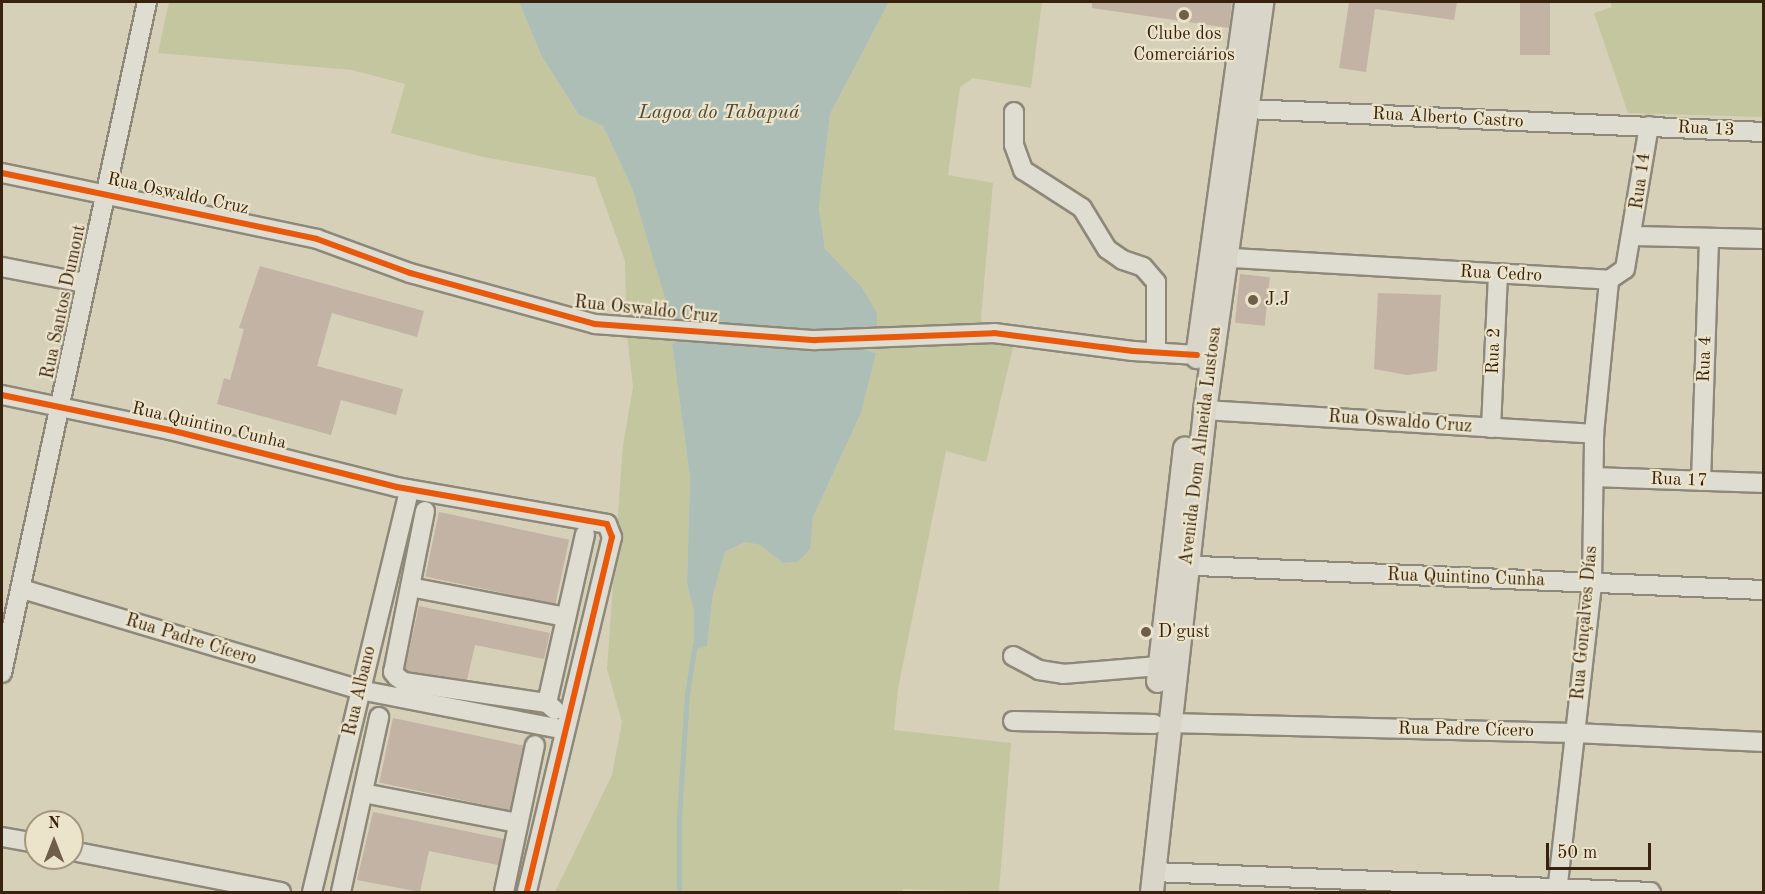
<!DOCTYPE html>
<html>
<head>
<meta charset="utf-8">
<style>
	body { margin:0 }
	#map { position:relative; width:1765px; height:894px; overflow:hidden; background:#d6d0b9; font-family:"Old Standard TT",serif }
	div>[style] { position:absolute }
	.green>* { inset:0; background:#c3c69f }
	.water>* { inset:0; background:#adbeb7 }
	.stream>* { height:4.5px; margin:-2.25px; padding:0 2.25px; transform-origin:2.25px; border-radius:2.25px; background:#adbeb7 }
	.building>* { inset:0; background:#c2b3a5; transform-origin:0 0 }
	.roads { filter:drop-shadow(2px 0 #8e8879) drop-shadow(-2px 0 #8e8879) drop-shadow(0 2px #8e8879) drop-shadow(0 -2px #8e8879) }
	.minor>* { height:18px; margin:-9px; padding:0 9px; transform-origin:9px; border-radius:9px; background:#dfdcd1 }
	.major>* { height:22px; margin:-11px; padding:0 11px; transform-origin:11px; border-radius:11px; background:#d9d6c9 }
	.cycleway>* { height:6px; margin:-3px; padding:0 3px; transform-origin:3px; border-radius:3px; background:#e8590c }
	.dots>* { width:16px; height:16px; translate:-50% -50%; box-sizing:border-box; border:3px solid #ece4ca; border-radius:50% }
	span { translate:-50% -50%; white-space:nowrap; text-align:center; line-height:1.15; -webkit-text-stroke:4.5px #ece4ca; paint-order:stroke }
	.poi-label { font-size:18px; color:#37220e }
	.left { translate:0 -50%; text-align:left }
	.street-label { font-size:18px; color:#37220e }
	.water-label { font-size:20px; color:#504738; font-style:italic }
	.frame { position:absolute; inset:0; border:3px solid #37220e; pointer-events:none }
	.north { position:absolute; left:24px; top:810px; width:60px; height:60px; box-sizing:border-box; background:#ece4ca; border:2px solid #a4967f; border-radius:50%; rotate:0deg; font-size:16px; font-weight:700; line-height:24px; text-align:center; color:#37220e }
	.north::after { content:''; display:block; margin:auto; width:21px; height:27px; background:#6f5f4a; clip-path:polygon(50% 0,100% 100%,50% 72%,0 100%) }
	.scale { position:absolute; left:1546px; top:843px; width:105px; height:27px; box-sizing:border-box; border:3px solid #37220e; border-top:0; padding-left:8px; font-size:18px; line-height:21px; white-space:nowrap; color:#37220e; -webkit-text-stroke:4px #ece4ca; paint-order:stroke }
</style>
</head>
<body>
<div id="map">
	<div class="green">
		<i style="clip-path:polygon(evenodd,169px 2px,519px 2px,541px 55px,579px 115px,603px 126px,632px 188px,672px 314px,709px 324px,773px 328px,876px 313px,861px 286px,825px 249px,819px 208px,830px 114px,889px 2px,1042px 2px,1031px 88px,973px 78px,960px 87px,948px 175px,993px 183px,981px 317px,985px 340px,1013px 347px,986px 462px,946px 451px,898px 689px,894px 730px,1011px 743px,999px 892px,903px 889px,902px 892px,555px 892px,612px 775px,622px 722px,607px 669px,623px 445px,633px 387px,627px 335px,625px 261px,595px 177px,483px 157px,391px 133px,405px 84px,352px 70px,158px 53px,169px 2px,672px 344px,876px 354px,861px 413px,813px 517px,809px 549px,798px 562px,783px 563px,760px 545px,745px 542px,725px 552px,713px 594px,707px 646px,694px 649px,694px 611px,687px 584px,690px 478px,672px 344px)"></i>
		<i style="clip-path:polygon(1610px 2px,1763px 2px,1763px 117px,1628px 113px,1594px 13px,1612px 7px)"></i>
	</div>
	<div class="water">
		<i style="clip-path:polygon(519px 2px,889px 2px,830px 114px,819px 208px,825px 249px,861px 286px,877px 313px,877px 336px,673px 324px,632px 188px,603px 126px,579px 115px,541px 55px)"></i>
		<i style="clip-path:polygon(678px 341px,867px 350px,876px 354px,861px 413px,813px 517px,810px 549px,798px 562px,783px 563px,760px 545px,745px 542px,725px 552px,713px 594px,707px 646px,694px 650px,694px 611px,687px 584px,690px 478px,672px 344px)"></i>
	</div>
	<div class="stream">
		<i style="left:679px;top:892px;width:75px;rotate:-90deg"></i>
		<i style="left:679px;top:817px;width:123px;rotate:-86.3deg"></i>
		<i style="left:687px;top:694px;width:51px;rotate:-80.9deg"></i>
	</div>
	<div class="building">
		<i style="clip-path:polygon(1092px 2px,1232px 2px,1229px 28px,1092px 8px)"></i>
		<i style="clip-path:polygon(1349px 2px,1457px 2px,1454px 20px,1375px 9px,1366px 72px,1339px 68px)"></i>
		<i style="left:1520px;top:2px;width:30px;height:53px"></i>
		<i style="clip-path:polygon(260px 266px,424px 311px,417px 337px,332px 313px,317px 366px,403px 389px,396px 415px,341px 400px,331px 435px,217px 404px,224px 378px,230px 380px,244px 329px,239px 328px)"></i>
		<i style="left:1240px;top:274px;width:30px;height:49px;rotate:6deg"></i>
		<i style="clip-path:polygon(1378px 293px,1441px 295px,1437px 371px,1407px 375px,1374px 369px)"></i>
		<i style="left:439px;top:512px;width:133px;height:66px;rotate:12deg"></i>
		<i style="clip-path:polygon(419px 606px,550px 633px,544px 659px,475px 645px,467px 680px,408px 671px,405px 669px)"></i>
		<i style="left:393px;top:718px;width:134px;height:66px;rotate:12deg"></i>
		<i style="clip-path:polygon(373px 812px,504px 839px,498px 865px,429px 851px,420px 892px,357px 880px)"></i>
	</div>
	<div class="roads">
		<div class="minor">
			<i style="left:1247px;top:109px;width:518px;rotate:2.55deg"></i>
			<i style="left:1014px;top:112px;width:33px;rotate:90deg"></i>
			<i style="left:1014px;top:145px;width:27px;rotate:70deg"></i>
			<i style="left:1023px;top:170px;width:70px;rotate:32.8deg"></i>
			<i style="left:1082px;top:208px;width:48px;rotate:58.6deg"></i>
			<i style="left:1107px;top:249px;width:19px;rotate:35deg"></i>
			<i style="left:1123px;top:260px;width:21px;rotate:19deg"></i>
			<i style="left:1143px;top:267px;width:20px;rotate:49deg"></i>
			<i style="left:1156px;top:282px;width:70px;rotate:90deg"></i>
			<i style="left:2px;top:173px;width:322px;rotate:11.8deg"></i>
			<i style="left:317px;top:239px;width:99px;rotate:20.1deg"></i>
			<i style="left:410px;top:273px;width:192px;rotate:15.4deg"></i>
			<i style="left:595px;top:324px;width:221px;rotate:4.2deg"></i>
			<i style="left:815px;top:340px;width:179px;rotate:-2.2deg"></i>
			<i style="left:994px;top:333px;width:140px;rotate:7.4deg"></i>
			<i style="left:1133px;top:351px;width:64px;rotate:3.6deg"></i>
			<i style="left:1633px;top:236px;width:131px;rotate:1.3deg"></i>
			<i style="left:1215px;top:257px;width:395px;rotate:3.3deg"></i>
			<i style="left:1609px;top:280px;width:19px;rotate:-35deg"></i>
			<i style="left:1625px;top:269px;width:145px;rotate:-80.5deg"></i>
			<i style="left:2px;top:267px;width:84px;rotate:11deg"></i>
			<i style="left:2px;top:395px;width:172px;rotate:11.8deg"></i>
			<i style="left:170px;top:430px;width:234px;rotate:14.1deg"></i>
			<i style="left:397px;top:487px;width:213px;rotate:10deg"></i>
			<i style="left:607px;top:524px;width:14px;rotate:69deg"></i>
			<i style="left:612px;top:537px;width:365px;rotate:103.5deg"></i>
			<i style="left:1205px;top:410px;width:390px;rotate:3.5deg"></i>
			<i style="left:1491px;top:428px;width:154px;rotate:-87.4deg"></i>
			<i style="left:1594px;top:477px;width:170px;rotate:2deg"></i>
			<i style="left:1701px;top:481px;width:243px;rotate:-88.1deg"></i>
			<i style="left:425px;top:511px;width:164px;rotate:101.2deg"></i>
			<i style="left:393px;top:672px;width:6px;rotate:51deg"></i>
			<i style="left:397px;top:677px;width:9px;rotate:36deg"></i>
			<i style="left:404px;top:682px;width:145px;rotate:8.4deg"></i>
			<i style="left:1174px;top:565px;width:591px;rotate:2.43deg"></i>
			<i style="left:410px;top:587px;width:159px;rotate:10.9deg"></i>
			<i style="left:22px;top:589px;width:353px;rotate:16.6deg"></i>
			<i style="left:360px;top:690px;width:209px;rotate:11deg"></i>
			<i style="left:1013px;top:656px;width:30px;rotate:28deg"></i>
			<i style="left:1039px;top:670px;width:24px;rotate:9deg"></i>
			<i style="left:1063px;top:674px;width:96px;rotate:-4.8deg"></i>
			<i style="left:2px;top:673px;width:686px;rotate:-77.81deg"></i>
			<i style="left:555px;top:710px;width:11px;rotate:-139deg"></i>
			<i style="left:547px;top:703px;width:173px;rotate:-77.3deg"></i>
			<i style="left:1013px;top:721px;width:141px;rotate:1.2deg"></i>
			<i style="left:1168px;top:723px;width:406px;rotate:1.4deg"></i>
			<i style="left:1574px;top:733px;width:190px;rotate:2.7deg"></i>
			<i style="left:363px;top:793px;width:158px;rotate:11deg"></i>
			<i style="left:2px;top:837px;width:35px;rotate:10deg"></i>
			<i style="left:72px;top:851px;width:213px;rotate:11.1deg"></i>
			<i style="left:1154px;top:872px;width:497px;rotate:2.3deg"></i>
			<i style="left:312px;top:892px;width:414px;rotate:-76.4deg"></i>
			<i style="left:341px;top:892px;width:179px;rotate:-77.7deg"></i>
			<i style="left:504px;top:892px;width:150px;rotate:-78.1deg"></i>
			<i style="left:1557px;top:892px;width:310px;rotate:-83.5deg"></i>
			<i style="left:1592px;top:584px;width:150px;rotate:-89.2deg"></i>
			<i style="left:1594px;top:434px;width:155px;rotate:-84.4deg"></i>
		</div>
		<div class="major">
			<i style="left:1197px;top:357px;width:358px;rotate:-82.1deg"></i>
			<i style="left:1158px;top:681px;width:234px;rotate:-83.4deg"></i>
			<i style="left:1152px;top:892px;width:485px;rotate:-83.7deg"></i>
			<i style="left:1205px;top:410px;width:412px;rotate:-82deg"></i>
		</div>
	</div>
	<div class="cycleway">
		<i style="left:2px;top:173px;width:322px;rotate:11.8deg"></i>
		<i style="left:317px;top:239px;width:99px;rotate:20.1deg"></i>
		<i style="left:410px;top:273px;width:192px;rotate:15.4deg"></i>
		<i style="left:595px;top:324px;width:221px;rotate:4.2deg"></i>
		<i style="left:815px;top:340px;width:179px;rotate:-2.2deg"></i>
		<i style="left:994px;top:333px;width:140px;rotate:7.4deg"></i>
		<i style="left:1133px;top:351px;width:64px;rotate:3.6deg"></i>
		<i style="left:2px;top:395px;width:172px;rotate:11.8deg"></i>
		<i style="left:170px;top:430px;width:234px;rotate:14.1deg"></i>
		<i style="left:397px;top:487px;width:213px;rotate:10deg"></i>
		<i style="left:607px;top:524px;width:14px;rotate:69deg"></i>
		<i style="left:612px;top:537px;width:365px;rotate:103.5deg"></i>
	</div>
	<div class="dots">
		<i style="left:1184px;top:15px;background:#6f5f4a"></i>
		<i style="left:1253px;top:300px;background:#6f5f4a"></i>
		<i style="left:1146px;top:632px;background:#6f5f4a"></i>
	</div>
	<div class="poi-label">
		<span style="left:1184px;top:45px">Clube dos<br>Comerciários</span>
		<span class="left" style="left:1265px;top:300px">J.J</span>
		<span class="left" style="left:1158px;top:632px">D'gust</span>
	</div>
	<div class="street-label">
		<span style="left:1448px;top:118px;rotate:3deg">Rua Alberto Castro</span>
		<span style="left:1706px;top:129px;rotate:3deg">Rua 13</span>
		<span style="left:1641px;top:181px;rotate:-82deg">Rua 14</span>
		<span style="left:178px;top:194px;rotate:12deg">Rua Oswaldo Cruz</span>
		<span style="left:1501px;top:274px;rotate:3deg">Rua Cedro</span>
		<span style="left:64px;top:302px;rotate:-78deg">Rua Santos Dumont</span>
		<span style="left:646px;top:310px;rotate:6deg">Rua Oswaldo Cruz</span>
		<span style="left:1494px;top:351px;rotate:-88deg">Rua 2</span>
		<span style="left:1705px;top:359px;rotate:-88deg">Rua 4</span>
		<span style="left:1400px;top:422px;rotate:4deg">Rua Oswaldo Cruz</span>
		<span style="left:209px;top:426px;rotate:13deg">Rua Quintino Cunha</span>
		<span style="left:1201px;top:446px;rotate:-83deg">Avenida Dom Almeida Lustosa</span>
		<span style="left:1679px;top:480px;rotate:2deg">Rua 17</span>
		<span style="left:1466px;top:578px;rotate:2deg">Rua Quintino Cunha</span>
		<span style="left:1585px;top:623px;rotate:-85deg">Rua Gonçalves Días</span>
		<span style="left:191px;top:640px;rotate:17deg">Rua Padre Cícero</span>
		<span style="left:360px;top:691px;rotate:-77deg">Rua Albano</span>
		<span style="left:1466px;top:730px;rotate:1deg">Rua Padre Cícero</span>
	</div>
	<div class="water-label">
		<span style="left:719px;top:113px">Lagoa do Tabapuá</span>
	</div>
	<div class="frame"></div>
	<div class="north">N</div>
	<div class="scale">50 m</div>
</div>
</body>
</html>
